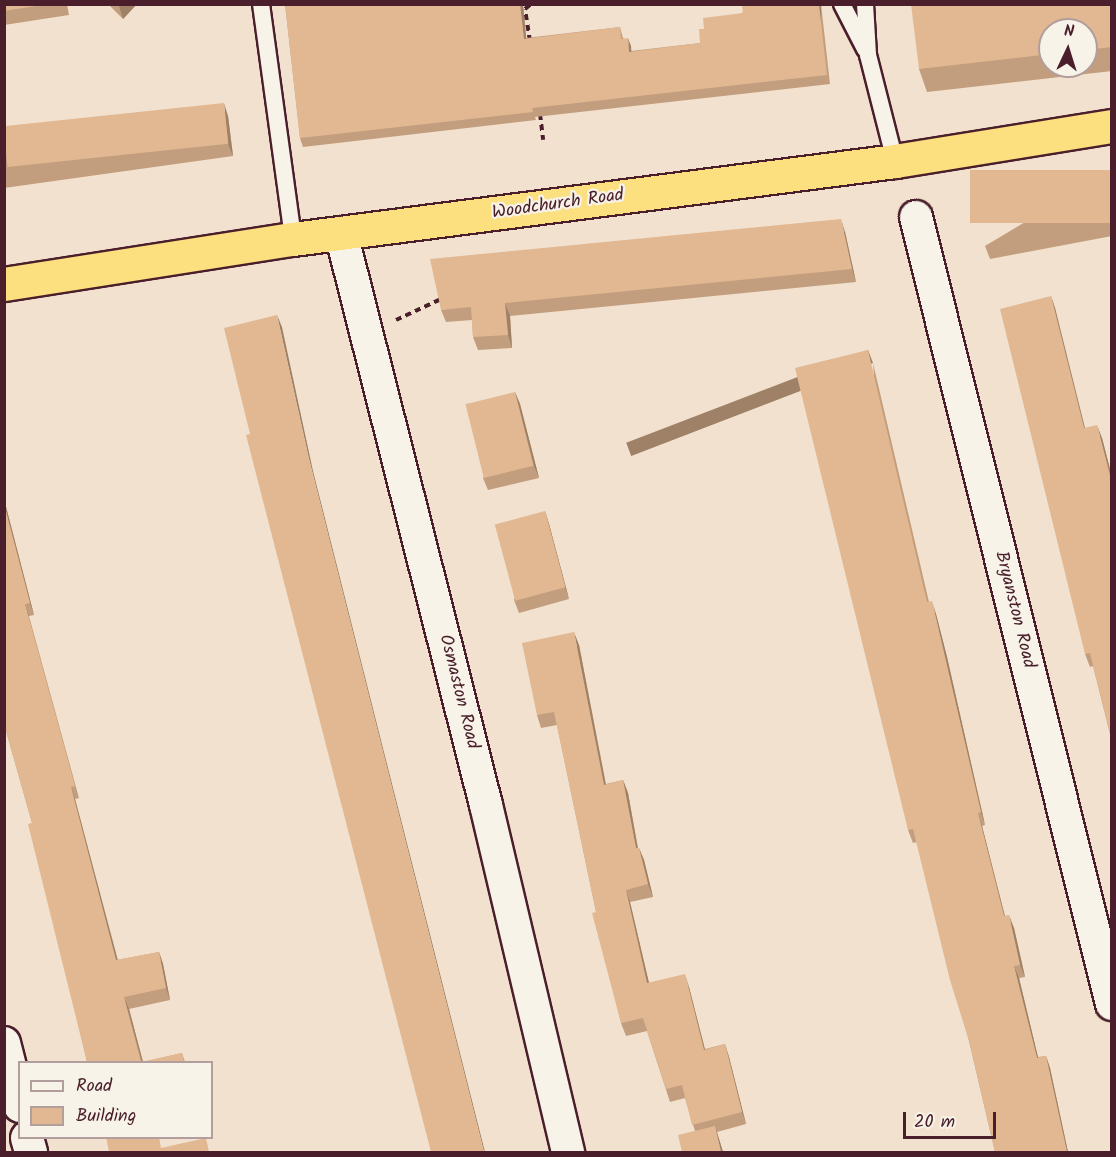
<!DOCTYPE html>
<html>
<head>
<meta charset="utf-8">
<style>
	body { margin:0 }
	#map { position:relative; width:1116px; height:1157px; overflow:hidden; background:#f1e1ce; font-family:Kalam,sans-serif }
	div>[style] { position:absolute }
	.path>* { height:4px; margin-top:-2px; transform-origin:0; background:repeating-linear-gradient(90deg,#4a1f2b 0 6px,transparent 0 10.5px) }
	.roads { filter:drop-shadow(2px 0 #4a1f2b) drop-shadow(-2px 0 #4a1f2b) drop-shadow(0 2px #4a1f2b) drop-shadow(0 -2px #4a1f2b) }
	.lane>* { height:16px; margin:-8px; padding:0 8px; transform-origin:8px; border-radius:8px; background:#f7f3e8 }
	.street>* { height:32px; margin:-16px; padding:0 16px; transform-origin:16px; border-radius:16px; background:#f7f3e8 }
	.highway>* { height:33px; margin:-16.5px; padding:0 16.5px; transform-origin:16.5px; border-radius:16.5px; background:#fce080 }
	.wall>* { inset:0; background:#c29e7e }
	.shaded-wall>* { inset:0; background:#9e8166; transform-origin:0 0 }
	.building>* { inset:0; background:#e2b892; transform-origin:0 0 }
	span { translate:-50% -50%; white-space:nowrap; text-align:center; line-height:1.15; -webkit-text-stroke:4.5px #f7f3e8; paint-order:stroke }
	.street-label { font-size:18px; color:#4a1f2b }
	.frame { position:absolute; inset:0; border:6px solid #4a1f2b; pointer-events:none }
	.legend { position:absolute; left:18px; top:1061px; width:195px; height:78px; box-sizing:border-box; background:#f7f3e8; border:2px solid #b29e9c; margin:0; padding:8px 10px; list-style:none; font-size:18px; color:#4a1f2b }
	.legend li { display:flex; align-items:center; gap:12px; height:30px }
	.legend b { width:30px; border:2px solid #b29e9c }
	.north { position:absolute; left:1038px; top:18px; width:60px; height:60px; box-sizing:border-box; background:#f7f3e8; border:2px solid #b29e9c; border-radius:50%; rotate:4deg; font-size:16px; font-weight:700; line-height:24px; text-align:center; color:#4a1f2b }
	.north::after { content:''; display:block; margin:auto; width:21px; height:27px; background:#4a1f2b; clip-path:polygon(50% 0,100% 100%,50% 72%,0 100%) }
	.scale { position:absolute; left:903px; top:1112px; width:93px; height:27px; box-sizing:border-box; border:3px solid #4a1f2b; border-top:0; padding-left:8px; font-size:18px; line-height:21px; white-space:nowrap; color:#4a1f2b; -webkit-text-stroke:4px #f7f3e8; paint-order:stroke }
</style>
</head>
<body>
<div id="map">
	<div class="path">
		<i style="left:530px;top:41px;width:32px;rotate:-99deg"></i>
		<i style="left:525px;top:9px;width:8px;rotate:-40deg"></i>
		<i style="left:540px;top:114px;width:26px;rotate:83deg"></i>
		<i style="left:396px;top:320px;width:50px;rotate:-25deg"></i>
	</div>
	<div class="roads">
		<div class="lane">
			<i style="left:261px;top:4px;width:237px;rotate:82.2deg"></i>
			<i style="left:842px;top:4px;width:51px;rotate:62.9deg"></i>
			<i style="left:865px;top:4px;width:51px;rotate:86.6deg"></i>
			<i style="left:868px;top:55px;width:109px;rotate:75.7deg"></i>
		</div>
		<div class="street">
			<i style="left:916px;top:217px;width:811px;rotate:76.02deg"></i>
			<i style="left:341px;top:233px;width:590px;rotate:75.78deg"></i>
			<i style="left:486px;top:805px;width:357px;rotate:76.7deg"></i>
			<i style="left:4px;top:1043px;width:65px;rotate:75.7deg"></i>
			<i style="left:27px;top:1138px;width:15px;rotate:74deg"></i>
		</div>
		<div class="highway">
			<i style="left:4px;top:284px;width:292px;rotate:-8.9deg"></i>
			<i style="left:293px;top:239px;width:607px;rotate:-7.38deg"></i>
			<i style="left:895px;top:161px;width:220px;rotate:-9.2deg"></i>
		</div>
	</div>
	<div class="wall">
		<i style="clip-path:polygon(4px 4px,67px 4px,69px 15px,4px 25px)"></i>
		<i style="clip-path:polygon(108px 4px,137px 4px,123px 19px)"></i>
		<i style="clip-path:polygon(285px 4px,523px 4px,526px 38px,620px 27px,623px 38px,631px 46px,631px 51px,700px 43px,704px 29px,763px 4px,821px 4px,830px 84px,535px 117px,536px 120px,303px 147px,300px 138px)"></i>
		<i style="clip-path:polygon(evenodd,1112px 4px,1112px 71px,927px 92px,919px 69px,1112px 4px,1050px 30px,1086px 30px,1086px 66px,1050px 66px,1050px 30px)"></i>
		<i style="clip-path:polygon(228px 116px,233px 156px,4px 188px,4px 136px)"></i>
		<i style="clip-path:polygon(1112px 170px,1112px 236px,990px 259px,985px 246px)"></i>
		<i style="clip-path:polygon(845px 232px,856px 282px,510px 316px,512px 348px,478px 350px,473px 337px,472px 320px,446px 322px,441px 310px)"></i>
		<i style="clip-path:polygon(1051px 296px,1055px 308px,1085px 428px,1102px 438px,1112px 477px,1112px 742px,1093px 666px,1090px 667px,1085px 654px)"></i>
		<i style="clip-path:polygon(873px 363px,929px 602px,936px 614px,947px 657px,985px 825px,982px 826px,1005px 916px,1014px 928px,1025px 977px,1019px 978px,1038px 1057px,1046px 1056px,1050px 1068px,1068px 1152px,995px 1152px,969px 1041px,917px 842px,913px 843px,908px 830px)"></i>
		<i style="clip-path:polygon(515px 392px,520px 404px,539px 478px,488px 490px,483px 478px)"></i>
		<i style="clip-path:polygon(4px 499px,34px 615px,29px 616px,79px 798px,75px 799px,117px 960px,159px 952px,163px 964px,170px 1000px,129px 1009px,143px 1062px,182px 1053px,185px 1062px,87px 1062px,32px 823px,4px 724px)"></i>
		<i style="clip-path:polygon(545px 511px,549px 524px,569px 599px,519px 613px,514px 600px)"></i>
		<i style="clip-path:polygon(579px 645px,606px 784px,623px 780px,628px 793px,638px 848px,639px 848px,644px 860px,653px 897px,630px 902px,649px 983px,689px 987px,705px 1049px,725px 1044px,729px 1057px,746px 1124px,717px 1132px,723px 1152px,682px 1152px,695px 1131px,685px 1098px,670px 1102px,647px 1031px,626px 1036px,621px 1023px,596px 912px,557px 725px,541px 728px,537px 715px)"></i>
	</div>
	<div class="shaded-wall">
		<i style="clip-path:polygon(121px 4px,137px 4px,123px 19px,119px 6px)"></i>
		<i style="clip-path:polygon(520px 4px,523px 4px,527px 47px,524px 39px)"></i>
		<i style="left:819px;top:4px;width:2px;height:71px"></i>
		<i style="clip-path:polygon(628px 38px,631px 46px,632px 60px,629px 52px)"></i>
		<i style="clip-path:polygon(224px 103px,228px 116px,233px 156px,228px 144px)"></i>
		<i style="clip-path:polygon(841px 219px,845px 232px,856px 282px,852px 269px)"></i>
		<i style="clip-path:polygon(1051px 296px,1055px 308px,1088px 441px,1084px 428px)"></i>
		<i style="clip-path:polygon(505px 303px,510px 316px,512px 348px,508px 335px)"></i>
		<i style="clip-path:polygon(277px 315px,282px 327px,313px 471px,485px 1152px,484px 1152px,309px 459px)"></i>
		<i style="left:868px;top:350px;width:14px;height:259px;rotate:69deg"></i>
		<i style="clip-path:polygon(515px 392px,520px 404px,539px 478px,534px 466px)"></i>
		<i style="clip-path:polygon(1097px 425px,1102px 438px,1112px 477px,1112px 483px)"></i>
		<i style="clip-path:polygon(4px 499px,34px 615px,30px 603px,4px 504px)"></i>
		<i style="clip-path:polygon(545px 511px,549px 524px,569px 599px,565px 587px)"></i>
		<i style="clip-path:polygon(932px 601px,936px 614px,947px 657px,985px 825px,981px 812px)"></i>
		<i style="left:25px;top:604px;width:13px;height:189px;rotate:72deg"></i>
		<i style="clip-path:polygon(574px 632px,579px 645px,608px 797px,604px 785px)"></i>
		<i style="clip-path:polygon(623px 780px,628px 793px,640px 861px,636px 848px)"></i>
		<i style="clip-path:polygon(71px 787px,75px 799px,121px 972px,116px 960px)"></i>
		<i style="clip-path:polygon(978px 813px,982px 826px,1008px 929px,1004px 916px)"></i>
		<i style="clip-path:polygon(639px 848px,644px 860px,653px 897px,648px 884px)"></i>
		<i style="clip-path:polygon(626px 890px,630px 902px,652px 996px,647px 983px)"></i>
		<i style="clip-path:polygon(1009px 915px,1014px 928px,1025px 977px,1020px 965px)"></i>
		<i style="clip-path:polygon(159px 952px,163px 964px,170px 1000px,166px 988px)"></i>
		<i style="clip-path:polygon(1014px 966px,1019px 978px,1041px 1070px,1037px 1058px)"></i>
		<i style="clip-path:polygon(685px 974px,689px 987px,708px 1062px,704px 1050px)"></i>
		<i style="clip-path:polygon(124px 997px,129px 1009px,143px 1062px,142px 1062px)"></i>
		<i style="clip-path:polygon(725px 1044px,729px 1057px,746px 1124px,742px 1112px)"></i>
		<i style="clip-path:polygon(1046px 1056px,1050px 1068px,1068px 1152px,1067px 1152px)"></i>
		<i style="clip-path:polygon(715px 1126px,723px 1152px,721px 1152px)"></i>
	</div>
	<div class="building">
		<i style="clip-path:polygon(4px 4px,49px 4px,4px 11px)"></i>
		<i style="clip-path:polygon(285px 4px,520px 4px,524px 39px,620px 27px,621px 39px,628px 38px,629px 52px,700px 43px,699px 29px,704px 29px,703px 18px,743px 13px,742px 6px,763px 4px,819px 4px,827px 75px,532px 108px,533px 112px,300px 138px)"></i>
		<i style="clip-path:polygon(911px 4px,1112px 4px,1112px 47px,1086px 50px,1086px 30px,1050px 30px,1050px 54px,919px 69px)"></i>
		<i style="left:224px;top:103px;width:41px;height:222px;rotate:84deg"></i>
		<i style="left:1112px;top:170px;width:53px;height:142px;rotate:90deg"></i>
		<i style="clip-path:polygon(841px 219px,852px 269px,505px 303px,508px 335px,473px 337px,471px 307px,441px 310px,430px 259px)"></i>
		<i style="clip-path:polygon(1051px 296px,1084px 428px,1097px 425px,1112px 483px,1112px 742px,1090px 653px,1085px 654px,1000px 309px)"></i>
		<i style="clip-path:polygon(277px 315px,309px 459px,484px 1152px,431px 1152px,246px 435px,250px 434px,224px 328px)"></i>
		<i style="clip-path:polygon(868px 350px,927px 602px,932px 601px,942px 644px,981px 812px,978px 813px,1004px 916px,1009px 915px,1020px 965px,1014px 966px,1037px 1058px,1046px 1056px,1067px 1152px,995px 1152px,969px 1041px,950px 980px,913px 829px,908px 830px,795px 368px)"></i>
		<i style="left:515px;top:392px;width:76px;height:51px;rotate:76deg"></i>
		<i style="clip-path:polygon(4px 504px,30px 603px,25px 604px,75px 786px,71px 787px,116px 960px,159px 952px,166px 988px,124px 997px,141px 1062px,182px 1053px,184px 1062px,87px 1062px,28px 824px,32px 823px,4px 724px)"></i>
		<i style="left:545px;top:511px;width:79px;height:52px;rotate:75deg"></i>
		<i style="clip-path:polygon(574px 632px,604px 785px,623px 780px,636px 848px,639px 848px,648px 884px,626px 890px,647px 983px,685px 974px,704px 1050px,725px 1044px,742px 1112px,692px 1125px,682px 1085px,666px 1089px,643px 1018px,621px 1023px,592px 913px,596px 912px,554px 712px,537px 715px,522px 643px)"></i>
		<i style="clip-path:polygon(715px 1126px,721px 1152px,682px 1152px,678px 1135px)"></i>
		<i style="clip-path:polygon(106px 1137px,159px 1137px,161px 1148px,206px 1138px,209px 1152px,109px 1152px)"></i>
	</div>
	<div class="street-label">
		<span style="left:558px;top:205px;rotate:-8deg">Woodchurch Road</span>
		<span style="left:1014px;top:610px;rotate:76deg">Bryanston Road</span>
		<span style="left:458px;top:692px;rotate:76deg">Osmaston Road</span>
	</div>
	<div class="frame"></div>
	<ul class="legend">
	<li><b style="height:8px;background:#f7f3e8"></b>Road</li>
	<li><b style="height:16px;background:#e2b892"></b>Building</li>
	</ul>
	<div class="north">N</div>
	<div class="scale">20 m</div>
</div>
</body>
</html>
